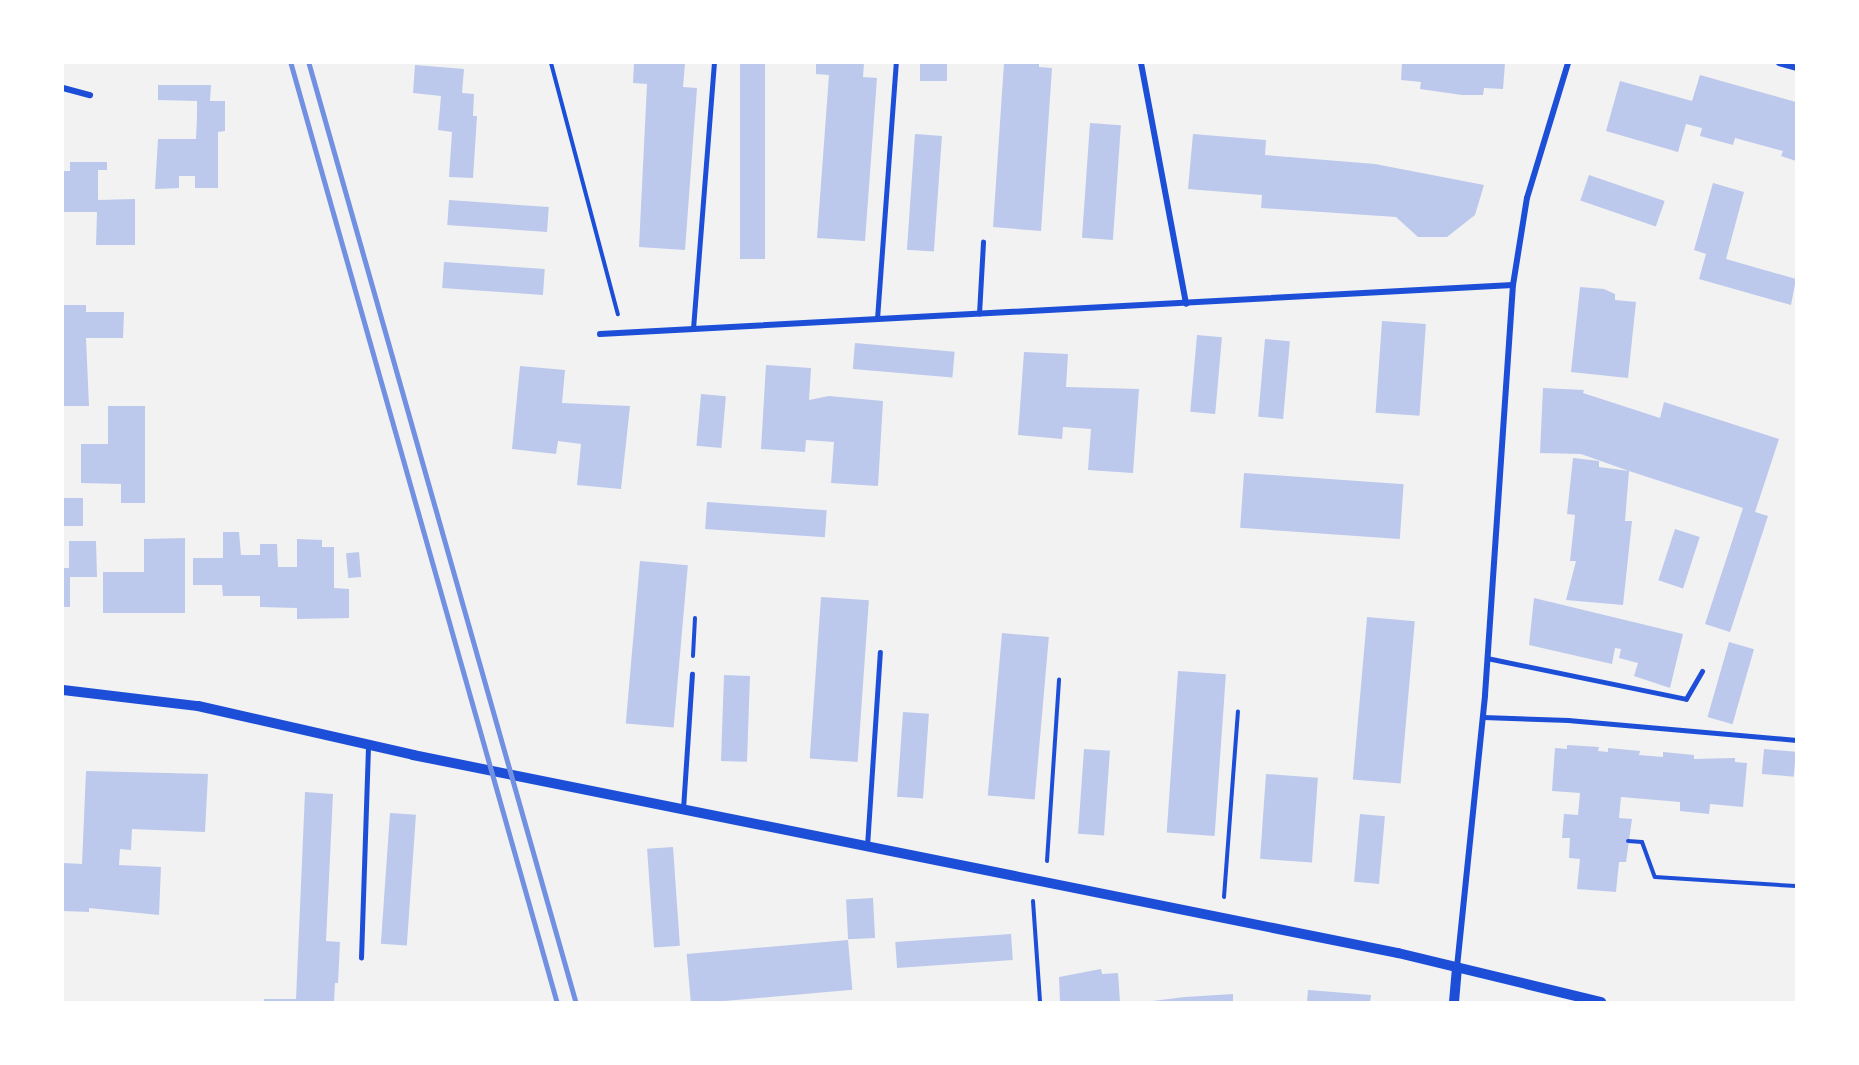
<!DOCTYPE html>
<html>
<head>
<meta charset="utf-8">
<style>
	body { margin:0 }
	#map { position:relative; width:1859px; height:1065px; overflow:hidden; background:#f2f2f2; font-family:"DejaVu Sans",sans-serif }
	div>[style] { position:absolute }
	.building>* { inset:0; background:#bdc9ec; transform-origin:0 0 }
	.path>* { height:4px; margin:-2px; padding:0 2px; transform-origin:2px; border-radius:2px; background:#1d4ed8 }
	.service>* { height:4.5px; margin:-2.25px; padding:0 2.25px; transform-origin:2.25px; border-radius:2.25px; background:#1d4ed8 }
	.minor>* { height:6px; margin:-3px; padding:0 3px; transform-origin:3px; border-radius:3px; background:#1d4ed8 }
	.tertiary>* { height:10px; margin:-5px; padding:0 5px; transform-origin:5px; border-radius:5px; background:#1d4ed8 }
	.rail>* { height:4.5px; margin:-2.25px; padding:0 2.25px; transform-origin:2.25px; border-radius:2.25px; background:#7290e2 }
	span { translate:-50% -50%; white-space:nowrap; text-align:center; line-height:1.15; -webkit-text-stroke:4.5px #fff; paint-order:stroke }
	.frame { position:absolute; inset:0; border:64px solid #fff; pointer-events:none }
</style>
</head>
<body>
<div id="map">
	<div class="building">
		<i style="clip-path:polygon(634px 63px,685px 63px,683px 87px,697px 88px,685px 250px,639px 247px,647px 84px,633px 83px)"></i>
		<i style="left:740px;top:63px;width:25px;height:196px"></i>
		<i style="clip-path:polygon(816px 63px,864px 63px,863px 77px,877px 78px,865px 241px,817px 238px,829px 75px,816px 74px)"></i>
		<i style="left:920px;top:63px;width:27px;height:18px"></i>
		<i style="clip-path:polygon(1004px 63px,1039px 63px,1039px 67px,1052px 68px,1041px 231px,993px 227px)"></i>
		<i style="clip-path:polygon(1402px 63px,1505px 63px,1503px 89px,1484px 88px,1483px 95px,1462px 95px,1420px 89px,1421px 82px,1401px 80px)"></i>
		<i style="clip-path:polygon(415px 65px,464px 69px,462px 93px,474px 94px,473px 116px,477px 116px,473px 178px,449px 177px,452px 132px,438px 130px,441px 96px,413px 93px)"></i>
		<i style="clip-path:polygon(1700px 75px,1796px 102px,1796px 161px,1781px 156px,1783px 151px,1735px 138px,1733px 145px,1700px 136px,1702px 128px,1686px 124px,1678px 152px,1606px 131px,1620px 81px,1692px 101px)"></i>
		<i style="clip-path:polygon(158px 85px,211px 85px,210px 101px,225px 101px,225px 131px,218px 132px,218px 188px,195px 188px,195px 176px,179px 176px,179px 188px,155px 189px,158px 139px,196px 139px,197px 116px,197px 101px,158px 100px)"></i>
		<i style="left:1090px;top:123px;width:31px;height:115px;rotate:4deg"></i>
		<i style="left:915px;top:134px;width:27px;height:116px;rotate:4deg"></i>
		<i style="clip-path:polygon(1193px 134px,1266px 140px,1265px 155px,1375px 164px,1484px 185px,1475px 215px,1447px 237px,1418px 237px,1396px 217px,1261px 208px,1262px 195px,1188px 189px)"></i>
		<i style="clip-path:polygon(70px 162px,107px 162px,107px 170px,98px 170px,98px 200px,135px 199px,135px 245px,96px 245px,97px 212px,63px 212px,63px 171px,70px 171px)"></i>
		<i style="left:1589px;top:175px;width:80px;height:27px;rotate:19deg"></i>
		<i style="clip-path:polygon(1713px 183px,1744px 192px,1726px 259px,1796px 279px,1791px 305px,1699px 279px,1706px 254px,1694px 250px)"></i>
		<i style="left:449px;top:200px;width:100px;height:25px;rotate:4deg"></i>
		<i style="left:444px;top:262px;width:101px;height:26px;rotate:4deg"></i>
		<i style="clip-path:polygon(1580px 287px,1604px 289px,1615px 294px,1615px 300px,1636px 302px,1628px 378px,1571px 372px)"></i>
		<i style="clip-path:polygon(63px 305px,86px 305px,86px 312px,124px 312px,123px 338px,86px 338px,89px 406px,63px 406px)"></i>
		<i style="left:1382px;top:321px;width:44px;height:92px;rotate:4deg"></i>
		<i style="left:1197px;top:335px;width:25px;height:77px;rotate:5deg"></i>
		<i style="left:1265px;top:339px;width:25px;height:78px;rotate:5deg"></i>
		<i style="left:855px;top:343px;width:100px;height:26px;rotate:5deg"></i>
		<i style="clip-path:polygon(1024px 352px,1068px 354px,1066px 387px,1139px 389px,1133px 473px,1088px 470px,1091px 429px,1063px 427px,1062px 439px,1018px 435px)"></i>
		<i style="clip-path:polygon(766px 365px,811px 368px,809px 400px,829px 396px,883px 401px,878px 486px,831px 483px,834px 442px,806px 440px,805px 452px,761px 449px)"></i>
		<i style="clip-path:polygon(520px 366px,565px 370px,562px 403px,630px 406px,621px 489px,577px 485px,581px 444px,558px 441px,556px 454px,512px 449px)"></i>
		<i style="clip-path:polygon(1543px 388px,1584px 390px,1583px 393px,1660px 418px,1664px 402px,1779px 439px,1755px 512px,1768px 516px,1730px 632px,1705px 624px,1743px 508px,1629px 471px,1625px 521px,1632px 521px,1623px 605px,1566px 600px,1576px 561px,1570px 561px,1575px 515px,1567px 514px,1573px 458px,1599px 461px,1599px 467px,1629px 471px,1581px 454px,1540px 453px)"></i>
		<i style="left:701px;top:394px;width:25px;height:52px;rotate:5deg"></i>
		<i style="clip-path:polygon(108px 406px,145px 406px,145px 503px,121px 503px,121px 484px,81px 483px,81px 444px,108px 444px)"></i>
		<i style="left:1244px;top:473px;width:160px;height:55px;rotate:4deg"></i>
		<i style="left:63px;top:498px;width:20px;height:28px"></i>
		<i style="left:707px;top:502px;width:120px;height:27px;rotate:4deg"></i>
		<i style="left:1675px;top:529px;width:26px;height:54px;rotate:18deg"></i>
		<i style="clip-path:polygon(223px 532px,239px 532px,241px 555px,260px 555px,260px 544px,277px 544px,278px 567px,297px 567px,297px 539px,322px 540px,322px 547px,334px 547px,334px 588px,349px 589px,349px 618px,297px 619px,297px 608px,260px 607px,260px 596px,223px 596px,222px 585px,193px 585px,193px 558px,223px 558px)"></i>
		<i style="clip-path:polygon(185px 538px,185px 613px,103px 613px,103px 572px,144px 572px,144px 539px)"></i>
		<i style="clip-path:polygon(69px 541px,96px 541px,97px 577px,70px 577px,70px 607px,63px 607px,63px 568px,69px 568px)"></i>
		<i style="left:359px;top:552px;width:25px;height:13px;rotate:85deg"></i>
		<i style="left:640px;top:561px;width:48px;height:163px;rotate:5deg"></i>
		<i style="left:821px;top:597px;width:48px;height:162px;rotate:4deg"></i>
		<i style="clip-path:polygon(1534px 598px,1683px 634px,1670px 688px,1634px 676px,1638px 663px,1619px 658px,1621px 649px,1615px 648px,1612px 664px,1529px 645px)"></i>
		<i style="left:1367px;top:617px;width:48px;height:163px;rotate:5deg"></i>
		<i style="left:1002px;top:633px;width:47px;height:163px;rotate:5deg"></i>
		<i style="left:1729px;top:642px;width:26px;height:78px;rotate:16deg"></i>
		<i style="left:1178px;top:671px;width:48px;height:162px;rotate:4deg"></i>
		<i style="left:724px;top:675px;width:26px;height:86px;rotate:2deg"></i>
		<i style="left:903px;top:712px;width:26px;height:85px;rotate:4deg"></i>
		<i style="clip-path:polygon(1567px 745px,1599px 747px,1598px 751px,1608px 752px,1608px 748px,1640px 751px,1639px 755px,1663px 757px,1663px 752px,1694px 755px,1694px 759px,1735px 758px,1735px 762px,1747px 763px,1743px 807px,1710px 804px,1709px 814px,1680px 811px,1680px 802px,1621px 797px,1619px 818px,1632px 819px,1626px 862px,1619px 862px,1616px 892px,1577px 889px,1580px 859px,1569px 858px,1570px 838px,1562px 838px,1564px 814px,1578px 815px,1580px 793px,1552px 791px,1555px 748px,1567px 749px)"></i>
		<i style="left:1084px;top:749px;width:26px;height:85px;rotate:4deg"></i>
		<i style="left:1764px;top:749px;width:32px;height:25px;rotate:5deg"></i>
		<i style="clip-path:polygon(86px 771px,208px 774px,205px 832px,132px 829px,131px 850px,120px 849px,119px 865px,161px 867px,159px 915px,89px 908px,89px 912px,63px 911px,63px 863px,82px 864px)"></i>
		<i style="left:1266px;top:774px;width:52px;height:85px;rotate:4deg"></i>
		<i style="clip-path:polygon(305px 792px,333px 794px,326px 941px,340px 942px,338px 983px,335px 983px,334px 1002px,264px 1002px,264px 999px,296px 999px)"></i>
		<i style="left:390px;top:813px;width:26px;height:131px;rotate:4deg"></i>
		<i style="left:1360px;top:814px;width:25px;height:68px;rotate:5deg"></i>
		<i style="left:673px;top:847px;width:99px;height:26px;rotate:86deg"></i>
		<i style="left:873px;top:898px;width:40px;height:27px;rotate:87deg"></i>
		<i style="left:1011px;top:934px;width:26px;height:116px;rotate:86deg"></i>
		<i style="left:848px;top:940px;width:50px;height:162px;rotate:85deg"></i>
		<i style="clip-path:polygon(1101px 969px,1102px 974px,1118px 973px,1120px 1002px,1060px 1002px,1059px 977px)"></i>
		<i style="clip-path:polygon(1308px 990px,1371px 995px,1370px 1002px,1307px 1002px)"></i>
		<i style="clip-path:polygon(1233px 994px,1233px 1002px,1144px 1002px,1185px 997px)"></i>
	</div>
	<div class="path">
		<i style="left:551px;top:63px;width:260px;rotate:75.1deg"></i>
		<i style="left:693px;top:656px;width:38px;rotate:-87deg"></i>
		<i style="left:1628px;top:841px;width:14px;rotate:4deg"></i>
		<i style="left:1642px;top:842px;width:37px;rotate:70deg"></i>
		<i style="left:1655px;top:877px;width:141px;rotate:3.7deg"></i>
		<i style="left:1047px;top:861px;width:182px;rotate:-86.2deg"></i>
		<i style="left:1224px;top:897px;width:186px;rotate:-85.7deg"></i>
		<i style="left:1033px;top:901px;width:101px;rotate:86deg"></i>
	</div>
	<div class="service">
		<i style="left:979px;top:314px;width:72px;rotate:-86.8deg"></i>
		<i style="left:877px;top:319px;width:257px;rotate:-85.8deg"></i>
		<i style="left:693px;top:329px;width:267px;rotate:-85.5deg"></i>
		<i style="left:1487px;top:658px;width:203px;rotate:11.6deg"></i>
		<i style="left:1686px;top:699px;width:32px;rotate:-60deg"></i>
		<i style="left:1483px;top:717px;width:85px;rotate:2deg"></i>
		<i style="left:1568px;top:720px;width:229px;rotate:5deg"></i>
		<i style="left:683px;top:809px;width:135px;rotate:-86.2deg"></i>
		<i style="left:867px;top:846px;width:194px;rotate:-86.2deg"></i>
		<i style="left:361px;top:958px;width:213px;rotate:-88.1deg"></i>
	</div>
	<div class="minor">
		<i style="left:1141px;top:63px;width:245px;rotate:79.4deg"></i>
		<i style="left:1779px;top:63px;width:18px;rotate:16deg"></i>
		<i style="left:63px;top:88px;width:28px;rotate:15deg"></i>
		<i style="left:600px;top:334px;width:914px;rotate:-3.07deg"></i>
		<i style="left:1457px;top:967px;width:273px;rotate:-84.1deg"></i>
		<i style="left:1485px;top:695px;width:411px;rotate:-86.1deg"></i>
		<i style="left:1513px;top:285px;width:88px;rotate:-80.9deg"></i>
		<i style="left:1527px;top:198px;width:141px;rotate:-73.1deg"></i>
	</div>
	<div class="tertiary">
		<i style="left:63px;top:690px;width:136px;rotate:6.8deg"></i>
		<i style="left:198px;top:706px;width:221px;rotate:12.8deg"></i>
		<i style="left:413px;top:755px;width:1005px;rotate:11.37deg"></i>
		<i style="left:1398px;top:953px;width:209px;rotate:13.6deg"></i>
		<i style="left:1454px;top:1002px;width:35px;rotate:-85deg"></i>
	</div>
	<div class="rail">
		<i style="left:291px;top:63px;width:976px;rotate:74.18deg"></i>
		<i style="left:309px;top:63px;width:976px;rotate:74.13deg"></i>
	</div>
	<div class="frame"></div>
</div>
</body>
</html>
